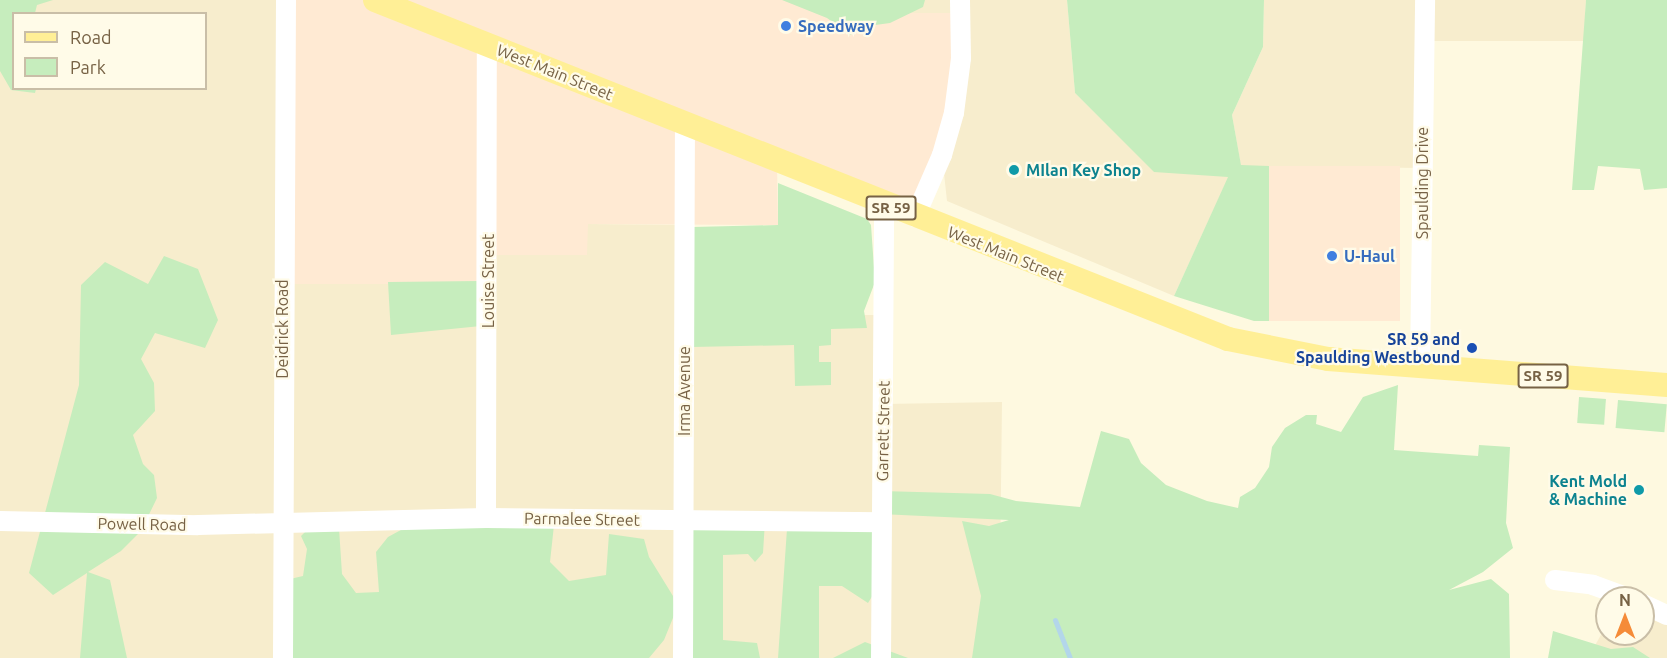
<!DOCTYPE html>
<html>
<head>
<meta charset="utf-8">
<style>
	body { margin:0 }
	#map { position:relative; width:1667px; height:658px; overflow:hidden; background:#fef9e0; font-family:Ubuntu,sans-serif }
	div>[style] { position:absolute }
	.residential>* { inset:0; background:#f7edcd }
	.commercial>* { inset:0; background:#ffead3; transform-origin:0 0 }
	.green>* { inset:0; background:#c6edbd; transform-origin:0 0 }
	.stream>* { height:5px; margin:-2.5px; padding:0 2.5px; transform-origin:2.5px; border-radius:2.5px; background:#b3d6ea }
	.minor>* { height:20px; margin:-10px; padding:0 10px; transform-origin:10px; border-radius:10px; background:#fff }
	.major>* { height:24px; margin:-12px; padding:0 12px; transform-origin:12px; border-radius:12px; background:#ffef96 }
	.dots>* { width:16px; height:16px; translate:-50% -50%; box-sizing:border-box; border:3px solid #fffbe8; border-radius:50% }
	span { translate:-50% -50%; white-space:nowrap; text-align:center; line-height:1.15; -webkit-text-stroke:4.5px #fffbe8; paint-order:stroke }
	.shield-label span { padding:2px 4px; background:#fffbe8; border:2px solid; border-radius:4px; -webkit-text-stroke-width:0 }
	.shield-label { font-size:15px; color:#776245; font-weight:700 }
	.shop-label { font-size:16px; color:#366cbe; font-weight:700 }
	.left { translate:0 -50%; text-align:left }
	.street-label { font-size:16px; color:#776245 }
	.culture-label { font-size:16px; color:#0d838f; font-weight:700 }
	.right { translate:-100% -50%; text-align:right }
	.transit-label { font-size:16px; color:#164399; font-weight:700 }
	.legend { position:absolute; left:12px; top:12px; width:195px; height:78px; box-sizing:border-box; background:#fffbe8; border:2px solid #c9bea7; margin:0; padding:8px 10px; list-style:none; font-size:18px; color:#776245 }
	.legend li { display:flex; align-items:center; gap:12px; height:30px }
	.legend b { width:30px; border:2px solid #c9bea7 }
	.north { position:absolute; left:1595px; top:586px; width:60px; height:60px; box-sizing:border-box; background:#fffbe8; border:2px solid #c9bea7; border-radius:50%; rotate:0deg; font-size:16px; font-weight:700; line-height:24px; text-align:center; color:#776245 }
	.north::after { content:''; display:block; margin:auto; width:21px; height:27px; background:#f58b38; clip-path:polygon(50% 0,100% 100%,50% 72%,0 100%) }
</style>
</head>
<body>
<div id="map">
	<div class="residential">
		<i style="clip-path:polygon(evenodd,0 0,286px 0,488px 255px,587px 255px,587px 224px,684px 225px,684px 315px,883px 315px,884px 404px,1002px 402px,999px 658px,0 658px,0 0,14px 14px,206px 14px,206px 88px,14px 88px,14px 14px)"></i>
		<i style="clip-path:polygon(816px 0,1067px 0,1075px 93px,1154px 171px,1229px 176px,1174px 296px,947px 201px,942px 155px,851px 13px)"></i>
		<i style="clip-path:polygon(1264px 0,1586px 0,1584px 41px,1424px 41px,1422px 168px,1241px 166px,1232px 115px,1263px 47px)"></i>
		<i style="clip-path:polygon(1643px 604px,1667px 615px,1667px 658px,1588px 658px,1607px 624px,1607px 634px,1643px 634px)"></i>
	</div>
	<div class="commercial">
		<i style="clip-path:polygon(286px 0,816px 0,851px 13px,960px 13px,961px 58px,915px 217px,777px 163px,778px 225px,588px 224px,587px 255px,489px 255px,489px 284px,282px 284px)"></i>
		<i style="left:1269px;top:166px;width:131px;height:155px"></i>
	</div>
	<div class="green">
		<i style="clip-path:polygon(0 0,53px 0,37px 5px,35px 13px,14px 14px,14px 88px,36px 89px,35px 93px,11px 90px,0 71px)"></i>
		<i style="clip-path:polygon(782px 0,925px 0,923px 7px,890px 23px,868px 26px,850px 35px,827px 18px)"></i>
		<i style="clip-path:polygon(1067px 0,1264px 0,1263px 47px,1232px 115px,1241px 165px,1269px 166px,1269px 321px,1254px 321px,1174px 296px,1228px 177px,1154px 172px,1075px 93px)"></i>
		<i style="clip-path:polygon(1586px 0,1667px 0,1667px 188px,1644px 190px,1640px 169px,1598px 166px,1594px 190px,1572px 190px)"></i>
		<i style="clip-path:polygon(778px 183px,867px 219px,871px 225px,875px 282px,864px 311px,867px 328px,831px 329px,831px 345px,819px 346px,819px 362px,831px 362px,831px 385px,795px 386px,794px 345px,692px 347px,693px 227px,778px 225px)"></i>
		<i style="clip-path:polygon(164px 256px,198px 269px,218px 320px,205px 348px,155px 333px,141px 359px,154px 383px,155px 411px,133px 435px,143px 464px,154px 475px,157px 498px,141px 531px,121px 551px,88px 572px,110px 580px,127px 658px,80px 658px,87px 573px,53px 595px,29px 573px,79px 385px,81px 285px,105px 262px,148px 284px)"></i>
		<i style="clip-path:polygon(480px 281px,481px 326px,391px 335px,388px 282px)"></i>
		<i style="clip-path:polygon(1398px 385px,1394px 450px,1478px 456px,1479px 445px,1510px 447px,1506px 523px,1513px 548px,1483px 572px,1449px 590px,1491px 579px,1509px 594px,1510px 658px,972px 658px,981px 596px,962px 521px,989px 526px,1009px 520px,880px 514px,881px 491px,990px 494px,1016px 501px,1080px 507px,1101px 431px,1129px 439px,1141px 463px,1166px 485px,1207px 501px,1238px 508px,1240px 497px,1255px 488px,1269px 467px,1272px 447px,1285px 428px,1306px 415px,1317px 415px,1316px 424px,1341px 432px,1363px 397px)"></i>
		<i style="left:1579px;top:397px;width:27px;height:26px;rotate:4deg"></i>
		<i style="left:1618px;top:400px;width:49px;height:28px;rotate:5deg"></i>
		<i style="clip-path:polygon(683px 521px,765px 521px,763px 553px,755px 562px,748px 554px,723px 555px,723px 640px,757px 643px,760px 658px,688px 658px)"></i>
		<i style="clip-path:polygon(410px 525px,554px 525px,550px 562px,569px 581px,606px 575px,609px 534px,644px 539px,649px 557px,673px 596px,675px 613px,664px 640px,649px 658px,292px 658px,290px 579px,303px 576px,307px 549px,301px 536px,310px 527px,339px 528px,342px 574px,356px 593px,379px 592px,376px 552px,388px 537px)"></i>
		<i style="clip-path:polygon(873px 528px,876px 590px,868px 603px,842px 586px,819px 586px,819px 658px,778px 658px,787px 529px)"></i>
		<i style="clip-path:polygon(1553px 631px,1611px 649px,1633px 647px,1650px 658px,1548px 658px)"></i>
		<i style="clip-path:polygon(865px 642px,908px 658px,833px 658px)"></i>
	</div>
	<div class="stream">
		<i style="left:1055px;top:620px;width:41px;rotate:68.5deg"></i>
	</div>
	<div class="minor">
		<i style="left:915px;top:217px;width:68px;rotate:-66.5deg"></i>
		<i style="left:942px;top:155px;width:44px;rotate:-74.1deg"></i>
		<i style="left:954px;top:113px;width:55px;rotate:-82.7deg"></i>
		<i style="left:961px;top:58px;width:58px;rotate:-91deg"></i>
		<i style="left:1420px;top:366px;width:366px;rotate:-89.2deg"></i>
		<i style="left:486px;top:518px;width:474px;rotate:-89.9deg"></i>
		<i style="left:0;top:521px;width:198px;rotate:1.2deg"></i>
		<i style="left:198px;top:525px;width:288px;rotate:-1.4deg"></i>
		<i style="left:486px;top:518px;width:394px;rotate:0.6deg"></i>
		<i style="left:1555px;top:580px;width:38px;rotate:7deg"></i>
		<i style="left:1593px;top:585px;width:37px;rotate:20deg"></i>
		<i style="left:1643px;top:604px;width:26px;rotate:25deg"></i>
		<i style="left:283px;top:658px;width:658px;rotate:-89.74deg"></i>
		<i style="left:683px;top:658px;width:533px;rotate:-89.79deg"></i>
		<i style="left:881px;top:658px;width:453px;rotate:-89.6deg"></i>
	</div>
	<div class="major">
		<i style="left:375px;top:0;width:918px;rotate:21.67deg"></i>
		<i style="left:1228px;top:339px;width:102px;rotate:11.3deg"></i>
		<i style="left:1328px;top:359px;width:340px;rotate:4.4deg"></i>
	</div>
	<div class="dots">
		<i style="left:786px;top:26px;background:#3f7fe0"></i>
		<i style="left:1014px;top:170px;background:#0f9aa8"></i>
		<i style="left:1332px;top:256px;background:#3f7fe0"></i>
		<i style="left:1472px;top:348px;background:#1a4fb4"></i>
		<i style="left:1639px;top:490px;background:#0f9aa8"></i>
	</div>
	<div class="shield-label">
		<span style="left:891px;top:208px">SR 59</span>
		<span style="left:1543px;top:376px">SR 59</span>
	</div>
	<div class="shop-label">
		<span class="left" style="left:798px;top:26px">Speedway</span>
		<span class="left" style="left:1344px;top:256px">U-Haul</span>
	</div>
	<div class="street-label">
		<span style="left:555px;top:72px;rotate:22deg">West Main Street</span>
		<span style="left:1422px;top:183px;rotate:-90deg">Spaulding Drive</span>
		<span style="left:1006px;top:254px;rotate:22deg">West Main Street</span>
		<span style="left:488px;top:281px;rotate:-90deg">Louise Street</span>
		<span style="left:282px;top:329px;rotate:-90deg">Deidrick Road</span>
		<span style="left:684px;top:391px;rotate:-90deg">Irma Avenue</span>
		<span style="left:883px;top:431px;rotate:-89deg">Garrett Street</span>
		<span style="left:582px;top:519px;rotate:1deg">Parmalee Street</span>
		<span style="left:142px;top:524px;rotate:1deg">Powell Road</span>
	</div>
	<div class="culture-label">
		<span class="left" style="left:1026px;top:170px">MIlan Key Shop</span>
		<span class="right" style="left:1627px;top:490px">Kent Mold<br>&amp; Machine</span>
	</div>
	<div class="transit-label">
		<span class="right" style="left:1460px;top:348px">SR 59 and<br>Spaulding Westbound</span>
	</div>
	<ul class="legend">
	<li><b style="height:8px;background:#ffef96"></b>Road</li>
	<li><b style="height:16px;background:#c6edbd"></b>Park</li>
	</ul>
	<div class="north">N</div>
</div>
</body>
</html>
